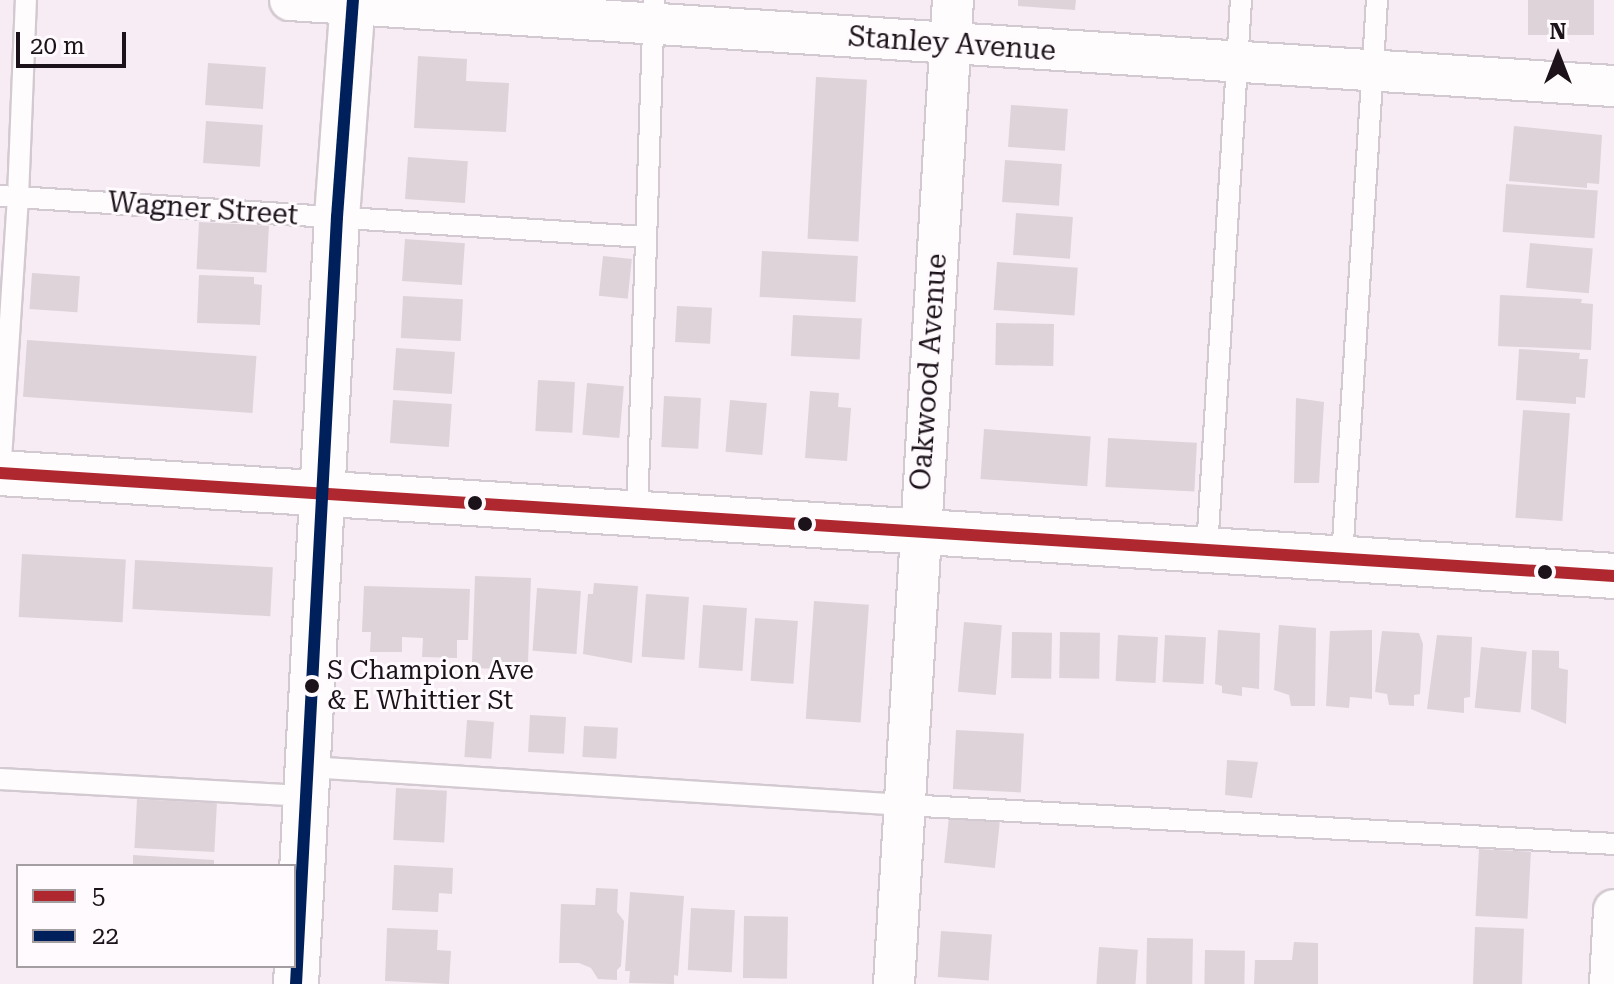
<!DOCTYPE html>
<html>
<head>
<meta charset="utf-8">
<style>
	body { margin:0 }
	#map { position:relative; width:1614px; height:984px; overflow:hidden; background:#f7ecf4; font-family:"Roboto Serif",serif }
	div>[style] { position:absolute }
	.building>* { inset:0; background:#ded3d8; transform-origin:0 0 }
	.roads { filter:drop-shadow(2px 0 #d3c9d0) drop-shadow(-2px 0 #d3c9d0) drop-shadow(0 2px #d3c9d0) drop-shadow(0 -2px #d3c9d0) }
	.service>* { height:20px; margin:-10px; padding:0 10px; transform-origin:10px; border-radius:10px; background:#fefcfd }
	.minor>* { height:40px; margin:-20px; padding:0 20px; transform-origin:20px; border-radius:20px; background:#fefcfd }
	.tertiary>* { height:44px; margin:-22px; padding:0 22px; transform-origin:22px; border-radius:22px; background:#fefcfd }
	.bus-1>* { height:12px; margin:-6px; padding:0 6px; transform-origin:6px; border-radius:6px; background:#af272f }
	.bus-2>* { height:12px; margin:-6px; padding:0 6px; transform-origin:6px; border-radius:6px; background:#00205b }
	.dots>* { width:22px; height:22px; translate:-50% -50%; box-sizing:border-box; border:4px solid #fffafd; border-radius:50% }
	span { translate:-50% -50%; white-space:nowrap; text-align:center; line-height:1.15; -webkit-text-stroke:6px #fffafd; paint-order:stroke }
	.bus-label { font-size:26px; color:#1c131a }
	.left { translate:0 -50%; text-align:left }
	.street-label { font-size:28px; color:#1c131a }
	.legend { position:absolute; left:16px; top:864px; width:280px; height:104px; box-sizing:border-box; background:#fffafd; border:2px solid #a49ea2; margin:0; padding:10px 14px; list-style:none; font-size:24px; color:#1c131a }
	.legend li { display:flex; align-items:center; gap:16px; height:40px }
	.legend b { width:40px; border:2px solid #a49ea2 }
	.north { position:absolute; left:1518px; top:16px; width:80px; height:80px; -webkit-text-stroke:6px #fffafd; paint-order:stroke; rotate:0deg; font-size:22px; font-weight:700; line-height:32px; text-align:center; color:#1c131a }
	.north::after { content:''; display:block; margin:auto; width:28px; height:36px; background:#1c131a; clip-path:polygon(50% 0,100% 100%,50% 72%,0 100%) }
	.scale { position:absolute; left:16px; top:32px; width:110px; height:36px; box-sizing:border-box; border:4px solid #1c131a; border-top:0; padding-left:10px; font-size:24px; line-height:28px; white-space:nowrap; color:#1c131a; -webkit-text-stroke:6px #fffafd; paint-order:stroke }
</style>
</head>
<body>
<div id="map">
	<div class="building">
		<i style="clip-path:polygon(1018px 0,1076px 0,1075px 10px,1018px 6px)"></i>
		<i style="left:1528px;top:0;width:66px;height:35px"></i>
		<i style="clip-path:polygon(418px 56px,467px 59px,466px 81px,509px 83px,506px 132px,414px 128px)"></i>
		<i style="left:208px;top:63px;width:58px;height:42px;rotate:4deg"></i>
		<i style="left:816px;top:77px;width:51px;height:162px;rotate:3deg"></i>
		<i style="left:1011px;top:105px;width:57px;height:42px;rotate:4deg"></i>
		<i style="left:206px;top:121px;width:57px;height:42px;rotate:4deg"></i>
		<i style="clip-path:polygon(1514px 126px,1602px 135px,1599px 184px,1587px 183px,1587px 188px,1509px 181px)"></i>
		<i style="left:408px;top:157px;width:60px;height:42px;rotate:4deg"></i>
		<i style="left:1005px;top:160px;width:57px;height:42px;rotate:4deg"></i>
		<i style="left:1506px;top:184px;width:92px;height:48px;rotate:4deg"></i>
		<i style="left:1016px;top:213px;width:57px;height:42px;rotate:4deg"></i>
		<i style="left:199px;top:222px;width:70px;height:47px;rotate:3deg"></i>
		<i style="left:405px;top:239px;width:60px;height:42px;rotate:4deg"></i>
		<i style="left:1530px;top:243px;width:63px;height:45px;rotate:5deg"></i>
		<i style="left:762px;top:251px;width:96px;height:46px;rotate:3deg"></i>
		<i style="left:603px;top:256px;width:29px;height:40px;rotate:6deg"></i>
		<i style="left:997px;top:262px;width:81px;height:48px;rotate:4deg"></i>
		<i style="left:32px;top:273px;width:48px;height:36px;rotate:4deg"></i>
		<i style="clip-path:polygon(199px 275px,254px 277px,254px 284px,262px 285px,260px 325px,197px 323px)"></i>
		<i style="clip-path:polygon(1500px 295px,1582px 299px,1581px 303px,1593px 304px,1591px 350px,1498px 346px)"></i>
		<i style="left:403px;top:296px;width:60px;height:42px;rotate:3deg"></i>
		<i style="left:677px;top:306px;width:35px;height:36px;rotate:3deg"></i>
		<i style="left:793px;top:315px;width:69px;height:41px;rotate:3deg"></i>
		<i style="left:996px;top:323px;width:58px;height:42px;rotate:1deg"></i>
		<i style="left:27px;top:340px;width:230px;height:57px;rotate:4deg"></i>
		<i style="left:396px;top:348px;width:59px;height:42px;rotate:4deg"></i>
		<i style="clip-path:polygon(1519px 349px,1580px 353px,1579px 359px,1588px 359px,1585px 398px,1576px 397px,1576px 404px,1516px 400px)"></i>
		<i style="left:538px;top:380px;width:37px;height:51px;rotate:3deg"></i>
		<i style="left:587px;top:383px;width:37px;height:52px;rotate:5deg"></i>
		<i style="clip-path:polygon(810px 391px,839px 393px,838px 407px,851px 408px,847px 461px,805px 458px)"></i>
		<i style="left:664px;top:396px;width:37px;height:51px;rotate:3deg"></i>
		<i style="clip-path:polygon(1296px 398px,1324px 402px,1319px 483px,1294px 483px)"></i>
		<i style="left:393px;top:400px;width:59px;height:43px;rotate:4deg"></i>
		<i style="left:730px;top:400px;width:37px;height:52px;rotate:5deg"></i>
		<i style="left:1523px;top:410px;width:47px;height:108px;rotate:4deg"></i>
		<i style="left:984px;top:429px;width:107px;height:50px;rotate:4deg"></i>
		<i style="left:1108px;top:438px;width:89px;height:49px;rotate:3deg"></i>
		<i style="left:22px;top:554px;width:104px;height:63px;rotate:3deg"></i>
		<i style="left:135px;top:560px;width:138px;height:49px;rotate:3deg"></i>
		<i style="left:475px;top:576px;width:56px;height:92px;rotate:2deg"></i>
		<i style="clip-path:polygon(594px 583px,638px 586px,632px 663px,583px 654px,588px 594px,593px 594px)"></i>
		<i style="clip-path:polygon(364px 586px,470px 589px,468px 640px,457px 640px,457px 658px,422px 657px,423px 638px,402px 637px,402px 652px,370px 652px,371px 632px,362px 632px)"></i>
		<i style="left:537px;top:588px;width:44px;height:63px;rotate:4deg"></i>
		<i style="left:646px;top:594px;width:43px;height:63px;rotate:4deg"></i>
		<i style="left:814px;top:601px;width:55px;height:118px;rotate:4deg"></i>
		<i style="left:703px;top:605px;width:44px;height:63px;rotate:4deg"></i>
		<i style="left:755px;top:618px;width:43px;height:63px;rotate:4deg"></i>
		<i style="left:964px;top:622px;width:38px;height:70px;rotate:5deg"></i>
		<i style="clip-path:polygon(1279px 625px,1316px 628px,1315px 706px,1291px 706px,1289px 695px,1274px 690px)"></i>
		<i style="clip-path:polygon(1218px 630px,1260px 633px,1259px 689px,1242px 687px,1242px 696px,1222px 693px,1222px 686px,1215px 684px)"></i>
		<i style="clip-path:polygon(1372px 630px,1372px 699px,1350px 697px,1349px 708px,1326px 706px,1330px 631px)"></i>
		<i style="clip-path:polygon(1382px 631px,1419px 633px,1423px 644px,1420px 694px,1414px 695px,1414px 706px,1389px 705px,1387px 694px,1375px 692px)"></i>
		<i style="left:1012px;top:632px;width:40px;height:46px;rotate:1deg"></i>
		<i style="left:1060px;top:632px;width:40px;height:46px;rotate:1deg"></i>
		<i style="left:1118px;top:635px;width:40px;height:46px;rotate:3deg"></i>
		<i style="left:1165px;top:635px;width:41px;height:47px;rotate:3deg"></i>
		<i style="clip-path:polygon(1437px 635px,1472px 637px,1470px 697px,1464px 698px,1464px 713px,1427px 709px)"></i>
		<i style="left:1481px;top:647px;width:46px;height:61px;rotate:6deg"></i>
		<i style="clip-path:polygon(1532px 650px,1559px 651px,1559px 668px,1568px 670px,1566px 724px,1531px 709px)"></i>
		<i style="left:530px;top:715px;width:36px;height:37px;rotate:3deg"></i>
		<i style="left:467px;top:720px;width:27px;height:37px;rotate:4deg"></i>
		<i style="left:584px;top:726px;width:34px;height:31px;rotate:3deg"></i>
		<i style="left:956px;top:730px;width:68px;height:59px;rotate:3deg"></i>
		<i style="clip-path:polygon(1227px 760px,1258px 762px,1252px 798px,1225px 795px)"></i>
		<i style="left:396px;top:788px;width:51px;height:52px;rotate:3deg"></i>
		<i style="left:137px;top:799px;width:80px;height:49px;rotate:3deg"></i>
		<i style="left:949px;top:817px;width:51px;height:46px;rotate:6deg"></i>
		<i style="left:1479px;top:849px;width:52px;height:67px;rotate:3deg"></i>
		<i style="clip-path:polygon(133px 855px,214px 860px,214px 866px,133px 866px)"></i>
		<i style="clip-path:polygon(394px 865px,453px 868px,452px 894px,439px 893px,438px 912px,392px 910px)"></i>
		<i style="clip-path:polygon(596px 888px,618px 889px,617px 912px,624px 921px,621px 966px,617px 970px,617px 980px,598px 979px,591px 968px,579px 963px,559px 963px,561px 904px,595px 905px)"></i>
		<i style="clip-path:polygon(630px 892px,684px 896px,678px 976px,674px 975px,674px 984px,629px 983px,630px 971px,625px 971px)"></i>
		<i style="left:691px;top:908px;width:44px;height:62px;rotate:3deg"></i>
		<i style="left:744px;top:916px;width:44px;height:62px;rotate:1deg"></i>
		<i style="left:1475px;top:927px;width:49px;height:57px;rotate:2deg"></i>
		<i style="clip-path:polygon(387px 928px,438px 930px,437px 950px,451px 951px,449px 984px,385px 981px)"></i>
		<i style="left:941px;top:931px;width:51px;height:46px;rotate:4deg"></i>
		<i style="left:1147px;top:938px;width:46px;height:46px;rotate:1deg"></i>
		<i style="clip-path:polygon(1294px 942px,1318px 943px,1318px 984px,1254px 984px,1255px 960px,1292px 960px)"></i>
		<i style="left:1099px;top:947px;width:39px;height:37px;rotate:4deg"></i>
		<i style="left:1205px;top:950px;width:40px;height:34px;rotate:1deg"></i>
	</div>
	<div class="roads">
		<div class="service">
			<i style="left:0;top:196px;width:646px;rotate:3.64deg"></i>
			<i style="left:0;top:475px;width:279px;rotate:-86.3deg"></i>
			<i style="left:18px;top:197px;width:197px;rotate:-87.7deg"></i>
			<i style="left:637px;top:513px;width:513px;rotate:-88.1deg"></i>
			<i style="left:1207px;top:549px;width:550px;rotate:-86.46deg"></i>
			<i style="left:1342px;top:558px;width:559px;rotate:-86.41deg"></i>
			<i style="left:309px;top:767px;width:596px;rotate:3.65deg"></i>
			<i style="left:904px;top:805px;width:711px;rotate:3.14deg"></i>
			<i style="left:0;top:779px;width:307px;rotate:3.2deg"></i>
		</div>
		<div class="minor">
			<i style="left:290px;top:0;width:1327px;rotate:3.72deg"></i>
			<i style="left:894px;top:984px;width:986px;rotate:-86.57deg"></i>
			<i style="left:1610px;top:984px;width:74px;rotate:-86.9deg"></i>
		</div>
		<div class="tertiary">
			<i style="left:0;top:473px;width:1617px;rotate:3.65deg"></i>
			<i style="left:296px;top:984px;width:768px;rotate:-86.94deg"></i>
			<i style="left:337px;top:217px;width:218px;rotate:-85.8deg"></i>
		</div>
	</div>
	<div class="bus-1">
		<i style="left:0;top:473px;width:1617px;rotate:3.65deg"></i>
	</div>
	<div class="bus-2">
		<i style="left:296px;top:984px;width:768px;rotate:-86.94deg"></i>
		<i style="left:337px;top:217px;width:218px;rotate:-85.8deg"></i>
	</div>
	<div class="dots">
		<i style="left:475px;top:503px;background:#1c131a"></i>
		<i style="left:805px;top:524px;background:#1c131a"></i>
		<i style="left:1545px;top:572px;background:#1c131a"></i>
		<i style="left:312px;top:686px;background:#1c131a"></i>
	</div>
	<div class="bus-label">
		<span class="left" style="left:327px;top:686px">S Champion Ave<br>&amp; E Whittier St</span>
	</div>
	<div class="street-label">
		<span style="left:952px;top:44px;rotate:4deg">Stanley Avenue</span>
		<span style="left:203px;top:209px;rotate:4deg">Wagner Street</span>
		<span style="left:929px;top:372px;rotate:-86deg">Oakwood Avenue</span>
	</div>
	<ul class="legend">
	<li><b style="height:10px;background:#af272f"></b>5</li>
	<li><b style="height:10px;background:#00205b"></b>22</li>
	</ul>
	<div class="north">N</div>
	<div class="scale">20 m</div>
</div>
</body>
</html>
